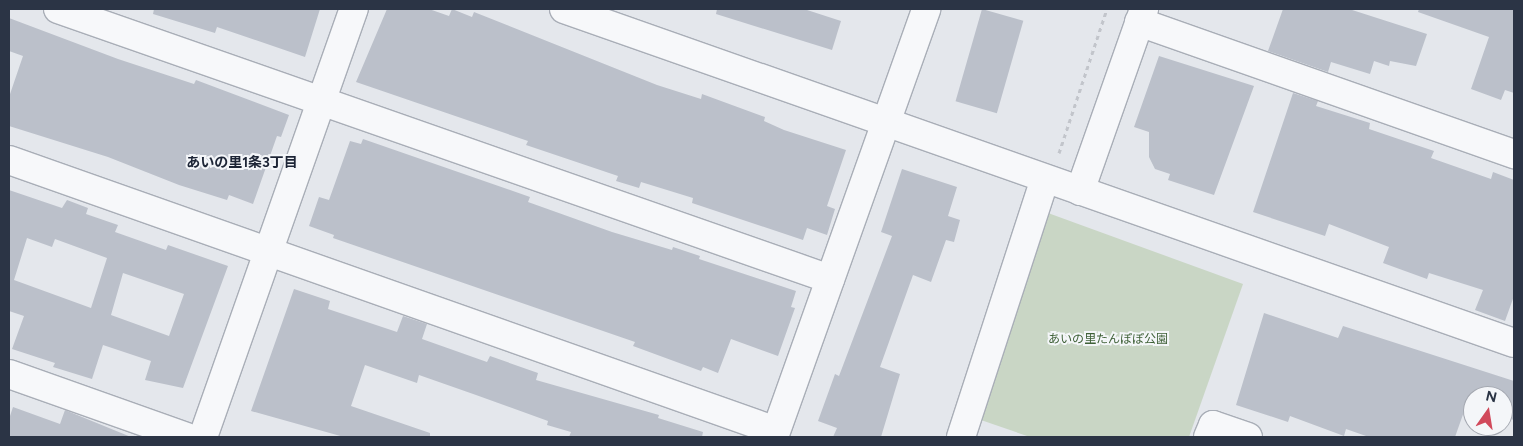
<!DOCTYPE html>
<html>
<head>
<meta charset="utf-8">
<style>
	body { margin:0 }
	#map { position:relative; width:1523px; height:446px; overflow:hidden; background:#e4e7ec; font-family:Figtree,"Noto Sans JP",sans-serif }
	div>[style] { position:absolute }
	.green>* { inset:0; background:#c9d6c5 }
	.building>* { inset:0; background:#bbc0ca; transform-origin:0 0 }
	.path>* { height:3px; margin-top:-1.5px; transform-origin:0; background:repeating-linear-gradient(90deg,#c2c5cb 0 4px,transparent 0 8px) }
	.roads { filter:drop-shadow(1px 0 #a9aeb7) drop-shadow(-1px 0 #a9aeb7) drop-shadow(0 1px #a9aeb7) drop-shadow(0 -1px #a9aeb7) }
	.street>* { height:28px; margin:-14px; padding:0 14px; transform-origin:14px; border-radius:14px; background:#f7f8fa }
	span { translate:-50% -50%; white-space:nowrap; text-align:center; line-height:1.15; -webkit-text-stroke:4px #f4f6f9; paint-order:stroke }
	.park-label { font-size:12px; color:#3f6138 }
	.neighbourhood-label { font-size:14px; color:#1d2536; font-weight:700 }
	.frame { position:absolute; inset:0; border:10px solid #2b3445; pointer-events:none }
	.north { position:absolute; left:1463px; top:386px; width:50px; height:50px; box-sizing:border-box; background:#f4f6f9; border:1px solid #a4a8b1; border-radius:50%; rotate:13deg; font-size:14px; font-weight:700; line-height:20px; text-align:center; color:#2b3445 }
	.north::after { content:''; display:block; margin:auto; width:18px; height:22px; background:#d1495b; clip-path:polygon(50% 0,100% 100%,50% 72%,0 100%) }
</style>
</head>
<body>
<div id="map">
	<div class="green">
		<i style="clip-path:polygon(1048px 213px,1243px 284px,1189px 437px,1030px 437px,978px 419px)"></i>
	</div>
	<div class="building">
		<i style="clip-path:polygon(154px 9px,320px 9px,305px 57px,217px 27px,215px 33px,153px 14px)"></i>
		<i style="clip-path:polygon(387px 9px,429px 9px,449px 16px,452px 9px,472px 17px,474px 12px,657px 85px,701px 99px,702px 94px,765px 117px,764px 121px,784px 130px,846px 150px,827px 206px,835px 209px,827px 235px,807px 228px,803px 240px,692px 203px,693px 198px,641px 182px,639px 188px,616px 181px,618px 176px,526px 145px,528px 141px,356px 82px)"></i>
		<i style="clip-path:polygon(717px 9px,804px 9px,841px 21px,832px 50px,716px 14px)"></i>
		<i style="left:982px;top:9px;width:43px;height:96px;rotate:16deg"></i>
		<i style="clip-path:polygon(1283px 9px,1349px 9px,1427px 34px,1416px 66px,1390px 61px,1389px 66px,1374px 61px,1370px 74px,1331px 62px,1328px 72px,1268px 51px)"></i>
		<i style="clip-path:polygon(1419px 9px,1514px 9px,1514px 93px,1505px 90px,1501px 100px,1471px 89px,1489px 37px,1418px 12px)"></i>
		<i style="clip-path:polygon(9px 18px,118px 59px,194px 84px,196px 80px,289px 115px,281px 137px,277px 136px,253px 204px,229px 195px,227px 200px,179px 185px,108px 157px,9px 126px,9px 97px,23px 56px,9px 51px)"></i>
		<i style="clip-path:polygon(1159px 56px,1254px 86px,1214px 195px,1168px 180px,1170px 174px,1155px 169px,1149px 157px,1149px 132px,1134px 127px)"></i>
		<i style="clip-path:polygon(1293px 93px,1318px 101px,1316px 106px,1370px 123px,1369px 129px,1434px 151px,1431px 158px,1491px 179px,1493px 172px,1514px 180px,1514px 296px,1505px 321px,1475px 310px,1483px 290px,1429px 273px,1427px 279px,1383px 263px,1389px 247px,1329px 224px,1325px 236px,1253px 212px)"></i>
		<i style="clip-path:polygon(363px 139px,530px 197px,528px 202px,612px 232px,672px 250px,673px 247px,700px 256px,699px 259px,796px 291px,791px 307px,795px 308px,778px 356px,731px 339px,718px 373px,703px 367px,701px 371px,633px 346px,635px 342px,333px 238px,334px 235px,309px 226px,319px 197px,329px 200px,350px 141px,361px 144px)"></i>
		<i style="clip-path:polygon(902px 169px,957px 187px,948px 216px,960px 220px,954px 242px,946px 240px,931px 282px,913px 275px,880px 367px,900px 374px,881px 437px,833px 437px,837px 428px,818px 421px,835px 374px,839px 376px,892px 236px,881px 232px)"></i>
		<i style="clip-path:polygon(evenodd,9px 190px,62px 208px,67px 200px,88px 208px,86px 214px,118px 225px,115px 232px,166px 250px,168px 245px,228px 266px,183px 388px,145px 380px,151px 361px,103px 345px,92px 379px,53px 367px,55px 363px,12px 349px,24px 316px,9px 311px,9px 190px,27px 238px,52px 247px,55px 239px,107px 258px,91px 308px,14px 280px,27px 238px,9px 190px,123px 273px,184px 294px,169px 336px,111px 315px,123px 273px)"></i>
		<i style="clip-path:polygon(294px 289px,330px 301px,328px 309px,397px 332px,403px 316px,427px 324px,422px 339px,487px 362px,490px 356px,538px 373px,536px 380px,659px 415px,658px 418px,703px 432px,702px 437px,569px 437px,571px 432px,547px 425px,548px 421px,476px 395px,419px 375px,417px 383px,365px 365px,351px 406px,430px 433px,430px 437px,344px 437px,251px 411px)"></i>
		<i style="clip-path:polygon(1264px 313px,1338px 338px,1343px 326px,1514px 381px,1514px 420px,1503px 417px,1503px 396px,1473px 396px,1473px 408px,1466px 406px,1455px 437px,1369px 437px,1346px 429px,1344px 436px,1290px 416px,1288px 422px,1236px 405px)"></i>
		<i style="clip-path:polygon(13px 407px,60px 424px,65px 410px,131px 437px,9px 437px,9px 419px)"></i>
	</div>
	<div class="path">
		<i style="left:1059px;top:153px;width:152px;rotate:-71.6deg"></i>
	</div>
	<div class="roads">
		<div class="street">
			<i style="left:58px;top:9px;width:818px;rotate:19.28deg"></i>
			<i style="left:564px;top:9px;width:1007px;rotate:19.37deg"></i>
			<i style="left:1139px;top:22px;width:398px;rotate:19.4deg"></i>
			<i style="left:9px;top:160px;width:813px;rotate:19.46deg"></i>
			<i style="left:1080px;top:191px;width:193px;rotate:-70.6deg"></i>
			<i style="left:9px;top:374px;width:189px;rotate:19.5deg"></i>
			<i style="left:203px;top:437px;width:454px;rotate:-70.6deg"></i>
			<i style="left:774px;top:437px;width:454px;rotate:-70.4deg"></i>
			<i style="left:961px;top:437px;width:271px;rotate:-72deg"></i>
			<i style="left:1208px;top:437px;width:13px;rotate:-67deg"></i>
			<i style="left:1213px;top:425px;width:37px;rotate:19deg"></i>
		</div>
	</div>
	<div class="park-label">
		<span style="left:1108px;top:340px">あいの里たんぽぽ公園</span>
	</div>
	<div class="neighbourhood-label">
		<span style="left:242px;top:163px">あいの里1条3丁目</span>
	</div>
	<div class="frame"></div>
	<div class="north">N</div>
</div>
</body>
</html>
